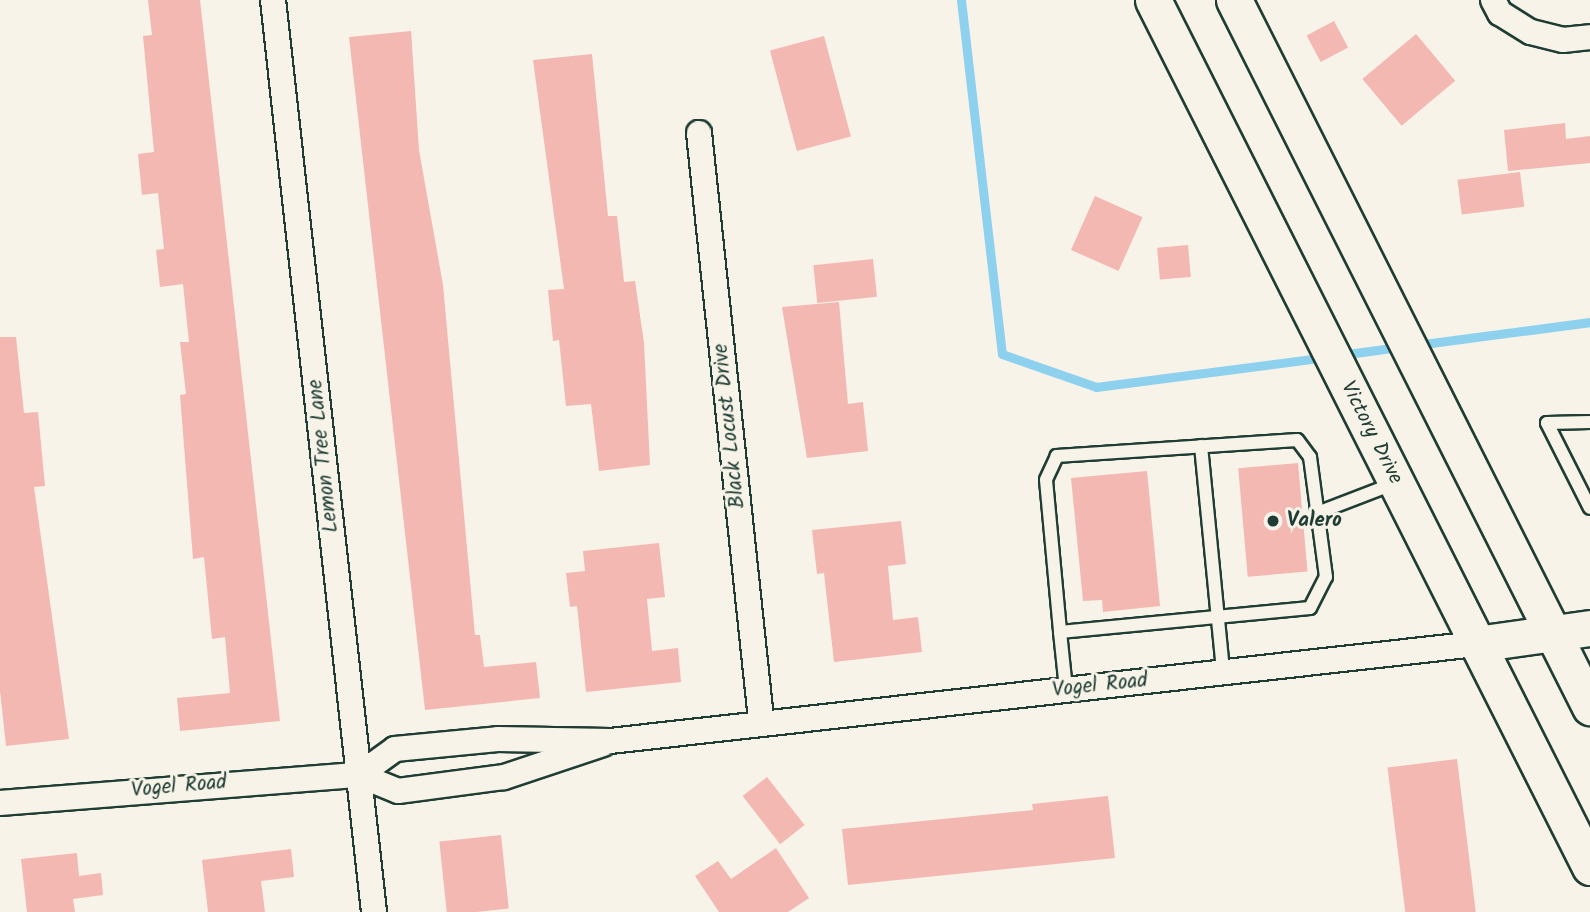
<!DOCTYPE html>
<html>
<head>
<meta charset="utf-8">
<style>
	body { margin:0 }
	#map { position:relative; width:1590px; height:912px; overflow:hidden; background:#f7f3e8; font-family:Kalam,sans-serif }
	div>[style] { position:absolute }
	.stream>* { height:9px; margin:-4.5px; padding:0 4.5px; transform-origin:4.5px; border-radius:4.5px; background:#8dd1ef }
	.building>* { inset:0; background:#f4b8b2; transform-origin:0 0 }
	.roads { filter:drop-shadow(2px 0 #1f3d34) drop-shadow(-2px 0 #1f3d34) drop-shadow(0 2px #1f3d34) drop-shadow(0 -2px #1f3d34) }
	.lane>* { height:12px; margin:-6px; padding:0 6px; transform-origin:6px; border-radius:6px; background:#f7f3e8 }
	.street>* { height:24px; margin:-12px; padding:0 12px; transform-origin:12px; border-radius:12px; background:#f7f3e8 }
	.secondary>* { height:35px; margin:-17.5px; padding:0 17.5px; transform-origin:17.5px; border-radius:17.5px; background:#f7f3e8 }
	.dots>* { width:19px; height:19px; translate:-50% -50%; box-sizing:border-box; border:4px solid #f7f3e8; border-radius:50% }
	span { translate:-50% -50%; white-space:nowrap; text-align:center; line-height:1.15; -webkit-text-stroke:6px #f7f3e8; paint-order:stroke }
	.street-label { font-size:21px; color:#1f3d34 }
	.poi-label { font-size:21px; color:#1f3d34; font-weight:700 }
	.left { translate:0 -50%; text-align:left }
</style>
</head>
<body>
<div id="map">
	<div class="stream">
		<i style="left:961px;top:0;width:356px;rotate:83.4deg"></i>
		<i style="left:1002px;top:354px;width:100px;rotate:19.3deg"></i>
		<i style="left:1096px;top:387px;width:232px;rotate:-7.4deg"></i>
		<i style="left:1416px;top:345px;width:176px;rotate:-7.5deg"></i>
		<i style="left:1340px;top:355px;width:60px;rotate:-7.7deg"></i>
	</div>
	<div class="building">
		<i style="clip-path:polygon(148px 0,200px 0,280px 721px,180px 731px,177px 698px,230px 693px,225px 637px,212px 639px,204px 557px,193px 559px,180px 395px,186px 394px,180px 342px,189px 342px,183px 284px,160px 287px,156px 250px,164px 249px,158px 193px,142px 195px,138px 154px,154px 152px,143px 36px,152px 35px)"></i>
		<i style="left:1334px;top:21px;width:30px;height:31px;rotate:62deg"></i>
		<i style="clip-path:polygon(411px 31px,419px 150px,443px 285px,475px 635px,480px 635px,484px 667px,536px 662px,540px 698px,425px 710px,349px 37px)"></i>
		<i style="left:1416px;top:34px;width:61px;height:70px;rotate:50deg"></i>
		<i style="left:824px;top:36px;width:104px;height:56px;rotate:75deg"></i>
		<i style="clip-path:polygon(592px 54px,608px 216px,617px 216px,624px 282px,635px 281px,644px 343px,650px 465px,599px 471px,591px 404px,566px 406px,559px 340px,553px 341px,548px 290px,564px 289px,533px 60px)"></i>
		<i style="clip-path:polygon(1565px 123px,1566px 139px,1590px 136px,1590px 163px,1508px 171px,1504px 130px)"></i>
		<i style="left:1520px;top:172px;width:35px;height:63px;rotate:83deg"></i>
		<i style="left:1095px;top:196px;width:52px;height:59px;rotate:24deg"></i>
		<i style="left:1188px;top:245px;width:32px;height:31px;rotate:85deg"></i>
		<i style="left:873px;top:259px;width:38px;height:60px;rotate:84deg"></i>
		<i style="clip-path:polygon(839px 302px,848px 404px,863px 402px,868px 451px,807px 458px,782px 307px)"></i>
		<i style="clip-path:polygon(0 337px,16px 337px,24px 413px,38px 412px,45px 486px,34px 487px,69px 739px,6px 746px,0 691px)"></i>
		<i style="left:1298px;top:463px;width:109px;height:60px;rotate:85deg"></i>
		<i style="clip-path:polygon(1147px 471px,1160px 606px,1103px 612px,1102px 600px,1083px 601px,1071px 478px)"></i>
		<i style="clip-path:polygon(901px 521px,906px 564px,888px 566px,893px 620px,918px 617px,922px 652px,834px 662px,824px 573px,817px 574px,812px 530px)"></i>
		<i style="clip-path:polygon(659px 543px,665px 597px,647px 599px,652px 651px,678px 648px,681px 682px,586px 692px,577px 606px,570px 607px,566px 573px,585px 571px,583px 551px)"></i>
		<i style="left:1457px;top:759px;width:154px;height:70px;rotate:83deg"></i>
		<i style="left:767px;top:777px;width:61px;height:31px;rotate:52deg"></i>
		<i style="clip-path:polygon(1108px 796px,1115px 858px,848px 885px,842px 829px,1033px 810px,1032px 804px)"></i>
		<i style="left:501px;top:835px;width:74px;height:62px;rotate:84deg"></i>
		<i style="clip-path:polygon(776px 848px,809px 898px,788px 912px,719px 912px,695px 876px,718px 861px,731px 879px)"></i>
		<i style="clip-path:polygon(291px 849px,294px 877px,261px 881px,265px 912px,208px 912px,202px 860px)"></i>
		<i style="clip-path:polygon(77px 853px,79px 876px,101px 873px,103px 895px,73px 899px,75px 912px,27px 912px,21px 859px)"></i>
	</div>
	<div class="roads">
		<div class="lane">
			<i style="left:1590px;top:422px;width:43px;rotate:178.7deg"></i>
			<i style="left:1547px;top:423px;width:95px;rotate:63.2deg"></i>
			<i style="left:1201px;top:446px;width:227px;rotate:84.4deg"></i>
			<i style="left:1320px;top:512px;width:80px;rotate:-21.1deg"></i>
			<i style="left:1060px;top:632px;width:251px;rotate:-5.5deg"></i>
			<i style="left:1310px;top:608px;width:35px;rotate:-63deg"></i>
			<i style="left:1326px;top:577px;width:121px;rotate:-97.6deg"></i>
			<i style="left:1310px;top:457px;width:21px;rotate:-127deg"></i>
			<i style="left:1297px;top:440px;width:241px;rotate:176.2deg"></i>
			<i style="left:1057px;top:456px;width:26px;rotate:115deg"></i>
			<i style="left:1046px;top:480px;width:153px;rotate:84.7deg"></i>
			<i style="left:1060px;top:632px;width:57px;rotate:84deg"></i>
		</div>
		<div class="street">
			<i style="left:273px;top:0;width:918px;rotate:83.68deg"></i>
			<i style="left:1493px;top:0;width:15px;rotate:62deg"></i>
			<i style="left:1500px;top:13px;width:36px;rotate:32deg"></i>
			<i style="left:1531px;top:32px;width:33px;rotate:14deg"></i>
			<i style="left:1563px;top:40px;width:27px;rotate:-6deg"></i>
			<i style="left:699px;top:133px;width:589px;rotate:83.96deg"></i>
			<i style="left:359px;top:775px;width:44px;rotate:-35.8deg"></i>
			<i style="left:395px;top:749px;width:103px;rotate:-5.5deg"></i>
			<i style="left:498px;top:739px;width:112px;rotate:1deg"></i>
			<i style="left:610px;top:741px;width:871px;rotate:-6.39deg"></i>
			<i style="left:0;top:803px;width:360px;rotate:-4.5deg"></i>
			<i style="left:359px;top:775px;width:42px;rotate:22.3deg"></i>
			<i style="left:398px;top:791px;width:107px;rotate:-7.5deg"></i>
			<i style="left:504px;top:777px;width:104px;rotate:-18.4deg"></i>
		</div>
		<div class="secondary">
			<i style="left:1153px;top:0;width:971px;rotate:63.25deg"></i>
			<i style="left:1234px;top:0;width:792px;rotate:63.27deg"></i>
			<i style="left:1476px;top:644px;width:115px;rotate:-8deg"></i>
		</div>
	</div>
	<div class="dots">
		<i style="left:1273px;top:521px;background:#1f3d34"></i>
	</div>
	<div class="street-label">
		<span style="left:730px;top:426px;rotate:-96deg">Black Locust Drive</span>
		<span style="left:1371px;top:433px;rotate:63deg">Victory Drive</span>
		<span style="left:324px;top:456px;rotate:-96deg">Lemon Tree Lane</span>
		<span style="left:1100px;top:686px;rotate:-6deg">Vogel Road</span>
		<span style="left:179px;top:787px;rotate:-5deg">Vogel Road</span>
	</div>
	<div class="poi-label">
		<span class="left" style="left:1287px;top:521px">Valero</span>
	</div>
</div>
</body>
</html>
